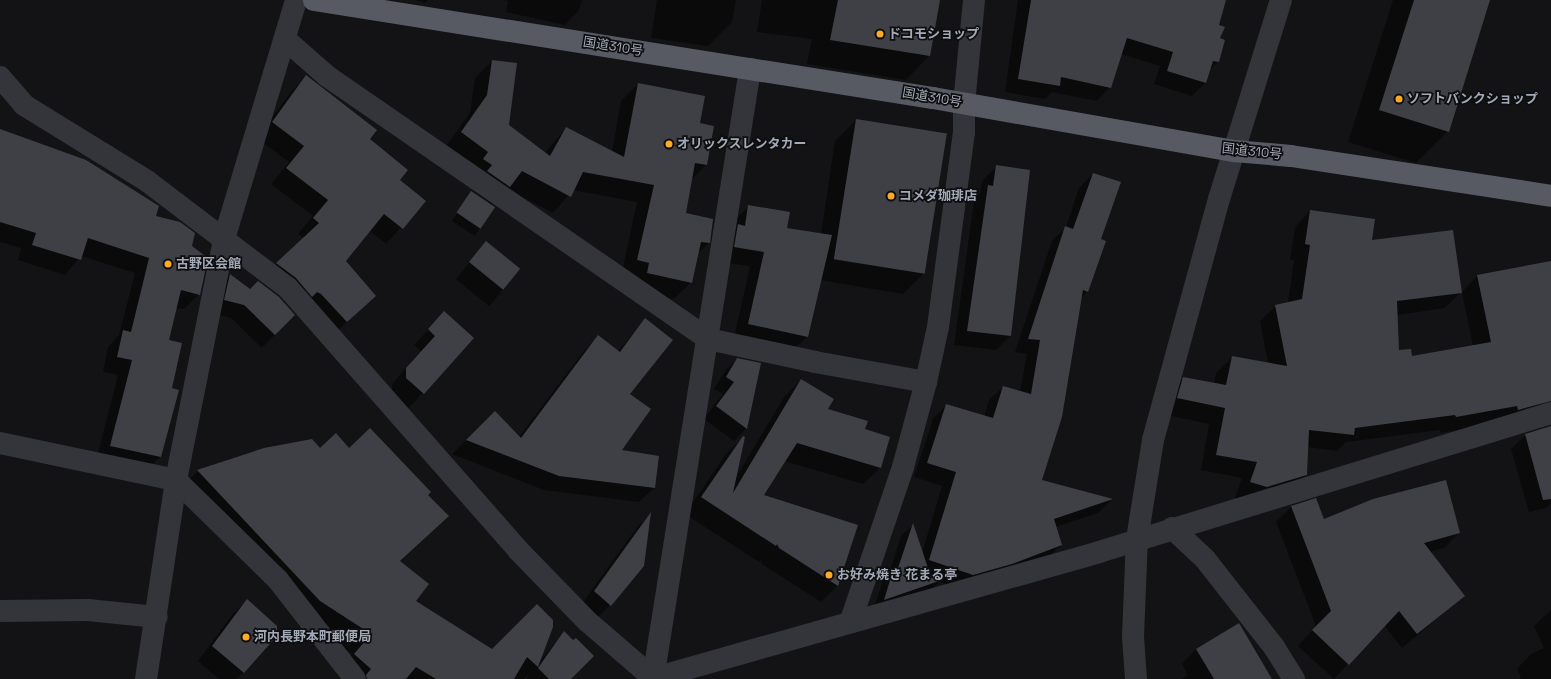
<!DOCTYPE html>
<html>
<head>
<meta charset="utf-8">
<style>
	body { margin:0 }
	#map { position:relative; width:1551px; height:679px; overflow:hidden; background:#131315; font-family:"Space Grotesk","Noto Sans JP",sans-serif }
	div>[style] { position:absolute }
	.shadow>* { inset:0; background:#0007; transform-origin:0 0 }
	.building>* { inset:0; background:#3f4045; transform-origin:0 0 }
	.minor>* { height:22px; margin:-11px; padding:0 11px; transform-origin:11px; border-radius:11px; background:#34353a }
	.tertiary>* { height:22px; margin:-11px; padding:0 11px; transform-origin:11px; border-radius:11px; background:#34353a }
	.trunk>* { height:22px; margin:-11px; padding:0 11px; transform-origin:11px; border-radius:11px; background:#575a63 }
	.dots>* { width:11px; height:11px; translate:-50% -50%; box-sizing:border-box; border:2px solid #0e0e10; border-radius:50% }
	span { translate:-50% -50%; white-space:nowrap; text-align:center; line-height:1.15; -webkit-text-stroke:3.5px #0e0e10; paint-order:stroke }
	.poi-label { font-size:13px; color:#a3aab7; font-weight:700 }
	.left { translate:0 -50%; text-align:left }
	.street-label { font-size:13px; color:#a3aab7 }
</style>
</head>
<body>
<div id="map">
	<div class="shadow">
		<i style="clip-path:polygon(416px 0,428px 0,425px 3px)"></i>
		<i style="clip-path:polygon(503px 0,582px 0,579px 10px,565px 25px,506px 12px,508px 1px)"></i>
		<i style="clip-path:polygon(657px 0,736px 0,732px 22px,708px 46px,651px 38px)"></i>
		<i style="clip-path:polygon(762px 0,939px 0,929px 56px,906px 80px,807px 64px,812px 39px,757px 32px)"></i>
		<i style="clip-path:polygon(1018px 0,1226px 0,1217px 25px,1218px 62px,1209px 70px,1205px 83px,1192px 96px,1154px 84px,1160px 66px,1121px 54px,1110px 87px,1097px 101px,1052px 92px,1045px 99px,1005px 92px)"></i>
		<i style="clip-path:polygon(1393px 0,1489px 0,1448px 131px,1416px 163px,1348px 142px)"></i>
		<i style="clip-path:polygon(492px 61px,508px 125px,545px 153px,566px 128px,612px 152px,621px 101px,638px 84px,699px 124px,706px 165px,691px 180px,685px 214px,709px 243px,697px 254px,691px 282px,674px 299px,630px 290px,621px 277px,637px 202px,573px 190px,553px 213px,507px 189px,492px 204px,471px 189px,476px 183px,444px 149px,470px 113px,475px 78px)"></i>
		<i style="clip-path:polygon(306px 76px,369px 139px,399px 180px,424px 201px,386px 244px,369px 230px,345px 261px,374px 296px,331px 337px,261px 279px,304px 238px,298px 234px,313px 216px,271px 184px,289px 162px,257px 138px,291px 92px)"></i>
		<i style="clip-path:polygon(856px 120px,924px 273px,903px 294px,820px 280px,807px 337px,792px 351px,734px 338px,750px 266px,720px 262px,734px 221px,749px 206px,786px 228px,821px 234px,835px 141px)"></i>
		<i style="clip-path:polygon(0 130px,86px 161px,191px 247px,199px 294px,184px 309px,176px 308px,168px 341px,171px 389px,160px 457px,145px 472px,96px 461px,118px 375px,103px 372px,108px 347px,119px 335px,135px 273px,81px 256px,65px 275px,18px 260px,21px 248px,0 242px)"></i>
		<i style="clip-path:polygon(996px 167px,1028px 170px,1010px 336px,996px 350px,954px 345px,974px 201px,980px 194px,982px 181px)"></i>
		<i style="clip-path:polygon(1093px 174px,1100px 239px,1088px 291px,1080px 299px,1041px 480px,1111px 500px,1098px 513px,1055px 527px,1061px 545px,1047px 558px,959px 588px,939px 582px,929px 592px,873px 611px,883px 580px,889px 573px,901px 536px,913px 525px,922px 553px,942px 486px,914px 477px,933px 419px,946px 405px,984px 417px,989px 400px,1003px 387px,1020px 392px,1027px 354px,1015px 352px,1052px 241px,1066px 227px,1079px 188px)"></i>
		<i style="left:471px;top:192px;width:27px;height:35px;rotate:33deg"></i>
		<i style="clip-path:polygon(1310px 211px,1461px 292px,1445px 308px,1397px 315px,1398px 352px,1411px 357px,1473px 346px,1462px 292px,1477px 276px,1551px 262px,1551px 370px,1542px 402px,1526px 418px,1440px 433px,1440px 430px,1346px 442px,1337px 451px,1307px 447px,1306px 475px,1290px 491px,1250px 503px,1235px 498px,1242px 478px,1201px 470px,1209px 424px,1162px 414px,1168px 394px,1184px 378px,1214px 384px,1216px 373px,1232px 357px,1268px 363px,1260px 321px,1276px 306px,1288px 303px,1294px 260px,1290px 260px,1295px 227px)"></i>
		<i style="left:486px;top:242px;width:43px;height:48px;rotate:39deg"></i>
		<i style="clip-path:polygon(230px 276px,250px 290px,294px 315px,262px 348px,231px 318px,212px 313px,217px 288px)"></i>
		<i style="clip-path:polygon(444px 313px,472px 338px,409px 408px,392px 393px,392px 384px,421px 351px,414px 345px)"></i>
		<i style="clip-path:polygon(646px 320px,629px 394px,620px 451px,658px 457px,654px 488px,639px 502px,544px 490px,452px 454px,495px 412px,519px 437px,584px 351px,598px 337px,618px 351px)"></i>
		<i style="clip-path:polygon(737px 359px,760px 364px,746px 429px,734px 441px,704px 419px,723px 394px,714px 389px,725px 371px)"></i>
		<i style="clip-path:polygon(801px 380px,827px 409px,864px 430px,880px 468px,863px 484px,784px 461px,762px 496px,857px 525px,837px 586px,821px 602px,762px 564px,761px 560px,759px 562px,685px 514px,726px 454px,743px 438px,735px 479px,784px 397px)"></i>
		<i style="clip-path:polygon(1551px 433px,1551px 503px,1546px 508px,1529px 512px,1511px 449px,1526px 435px)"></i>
		<i style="clip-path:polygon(320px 449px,349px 449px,427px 495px,448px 516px,400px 562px,414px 601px,492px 650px,537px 605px,539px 662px,564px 633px,570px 679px,527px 679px,528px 675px,524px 679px,341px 679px,336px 674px,352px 654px,301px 620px,179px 490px,198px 471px)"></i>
		<i style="clip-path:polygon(1315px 500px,1323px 521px,1459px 533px,1444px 548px,1429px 552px,1464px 596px,1402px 648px,1384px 625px,1334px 679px,1298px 646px,1316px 626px,1276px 522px,1291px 507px)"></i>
		<i style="clip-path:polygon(650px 515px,610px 605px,597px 618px,581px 605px,638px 526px)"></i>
		<i style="clip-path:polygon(247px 601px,243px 672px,236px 679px,219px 679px,198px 661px,232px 615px)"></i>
		<i style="clip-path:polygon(1551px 610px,1551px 679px,1519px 679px,1521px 678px,1517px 669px,1531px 654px,1544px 648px,1534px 626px)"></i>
		<i style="clip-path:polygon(1239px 624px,1272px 679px,1182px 679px,1188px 675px,1182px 664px,1196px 649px)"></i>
	</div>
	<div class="building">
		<i style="clip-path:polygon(838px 0,940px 0,930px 56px,830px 40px)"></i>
		<i style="clip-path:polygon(1031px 0,1226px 0,1219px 25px,1225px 27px,1220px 38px,1225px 40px,1219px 62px,1213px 61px,1206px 83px,1167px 71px,1173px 52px,1127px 38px,1111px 88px,1061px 77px,1060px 86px,1018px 79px)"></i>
		<i style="clip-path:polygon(1414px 0,1490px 0,1449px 132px,1379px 110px)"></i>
		<i style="clip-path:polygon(492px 60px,517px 63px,509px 125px,550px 156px,566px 127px,624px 157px,638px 83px,705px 96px,700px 123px,714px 126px,707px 165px,695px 163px,686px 213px,713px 219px,710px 243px,701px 242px,692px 283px,647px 273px,649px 263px,637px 260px,654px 185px,583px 172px,571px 197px,522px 171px,510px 187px,487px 171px,492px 165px,483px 159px,488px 152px,461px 132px,487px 95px)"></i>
		<i style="clip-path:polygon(306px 75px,377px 130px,370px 139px,408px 170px,400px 180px,426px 201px,403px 229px,384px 214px,346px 261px,376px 296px,347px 322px,321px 294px,317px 292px,312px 297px,296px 278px,276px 263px,319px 223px,313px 218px,328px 200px,286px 168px,304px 146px,272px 122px)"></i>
		<i style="left:856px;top:119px;width:92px;height:142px;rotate:9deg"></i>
		<i style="clip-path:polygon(0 129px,86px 160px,159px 206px,156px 216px,180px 222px,195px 233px,192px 246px,208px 258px,200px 295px,181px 290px,169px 340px,182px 343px,172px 388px,179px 390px,161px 457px,110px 446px,132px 360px,117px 357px,123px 330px,131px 332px,149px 258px,88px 238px,81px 260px,32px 245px,36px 233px,0 222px)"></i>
		<i style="clip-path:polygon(996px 165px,1030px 170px,1011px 336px,967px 331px,988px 185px,993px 186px)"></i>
		<i style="clip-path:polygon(1093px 173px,1121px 182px,1101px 239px,1106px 241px,1088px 292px,1083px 290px,1062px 417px,1042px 480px,1113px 499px,1054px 519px,1062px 545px,1012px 564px,973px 575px,929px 560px,956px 472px,927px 463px,946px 404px,993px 418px,1003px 386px,1031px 394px,1040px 340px,1028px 339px,1065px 226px,1073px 229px)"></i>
		<i style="left:471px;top:191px;width:29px;height:26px;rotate:34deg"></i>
		<i style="clip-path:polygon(748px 205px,790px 212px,787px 228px,832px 235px,808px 337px,748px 324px,764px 252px,734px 247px,738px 224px,745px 226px)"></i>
		<i style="clip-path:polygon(1310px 210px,1375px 219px,1372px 240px,1453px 230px,1462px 293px,1397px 301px,1399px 350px,1411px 349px,1412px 356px,1491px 342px,1477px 275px,1551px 261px,1551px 401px,1518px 410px,1517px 406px,1456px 417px,1455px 415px,1355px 428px,1354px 435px,1309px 430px,1307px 475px,1267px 487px,1250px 482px,1257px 462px,1216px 455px,1225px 408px,1177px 398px,1183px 377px,1226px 385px,1232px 356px,1287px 366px,1275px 305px,1302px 299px,1310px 245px,1305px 244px)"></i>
		<i style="left:486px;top:241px;width:44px;height:27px;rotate:39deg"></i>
		<i style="clip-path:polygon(230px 274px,250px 289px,258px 281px,279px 297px,295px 315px,275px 335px,244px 305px,224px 300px)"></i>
		<i style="clip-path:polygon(444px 311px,474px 338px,424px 394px,406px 378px,406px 368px,435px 336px,428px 329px)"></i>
		<i style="clip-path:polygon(645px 318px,673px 340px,630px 394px,651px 409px,622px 450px,659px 456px,655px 488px,559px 476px,466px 440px,495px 411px,521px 438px,598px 335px,620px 352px)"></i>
		<i style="clip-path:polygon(737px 358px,761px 363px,747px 429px,716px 406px,734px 382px,726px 377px)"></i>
		<i style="clip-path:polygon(801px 379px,834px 399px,828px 409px,868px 421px,865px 429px,890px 437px,881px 468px,797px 443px,764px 495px,858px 525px,838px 586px,779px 548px,777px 544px,776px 546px,701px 497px,743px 436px,745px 437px,733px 493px)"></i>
		<i style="clip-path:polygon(1551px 426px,1551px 499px,1543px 500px,1525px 434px)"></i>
		<i style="clip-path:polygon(370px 428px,431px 492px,428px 495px,449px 516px,400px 561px,429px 584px,416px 601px,492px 649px,537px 604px,553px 620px,553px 627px,538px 667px,527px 657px,514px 679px,436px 679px,416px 667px,406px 679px,367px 679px,366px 675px,371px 669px,354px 654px,371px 634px,320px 601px,197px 470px,264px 448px,312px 439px,320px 448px,336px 433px,349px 448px)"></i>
		<i style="clip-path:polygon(1446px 480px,1460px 533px,1424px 543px,1465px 596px,1417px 634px,1399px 611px,1349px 665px,1312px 630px,1331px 611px,1291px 506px,1316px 498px,1324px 519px,1373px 499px)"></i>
		<i style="clip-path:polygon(651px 512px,644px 566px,611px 606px,594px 591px)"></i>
		<i style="clip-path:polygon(913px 523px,931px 577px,942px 580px,884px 600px,894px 567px,898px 568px)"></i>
		<i style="clip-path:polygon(247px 599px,277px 626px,277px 636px,244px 673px,212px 646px)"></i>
		<i style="clip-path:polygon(1239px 623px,1272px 679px,1214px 679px,1196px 649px)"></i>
		<i style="clip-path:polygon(564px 631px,573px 640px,576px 638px,594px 656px,571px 679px,549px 679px,538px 668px)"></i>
	</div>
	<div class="minor">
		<i style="left:286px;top:40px;width:55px;rotate:41.3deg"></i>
		<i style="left:327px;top:76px;width:463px;rotate:34.6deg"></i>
		<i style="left:708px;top:339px;width:109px;rotate:12.1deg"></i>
		<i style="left:815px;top:362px;width:113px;rotate:10.2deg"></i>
		<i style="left:0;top:77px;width:37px;rotate:49deg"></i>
		<i style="left:24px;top:105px;width:145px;rotate:31.7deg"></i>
		<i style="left:147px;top:181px;width:177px;rotate:37.2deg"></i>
		<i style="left:288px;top:288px;width:349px;rotate:48.7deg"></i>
		<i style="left:518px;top:550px;width:99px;rotate:45.8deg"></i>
		<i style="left:587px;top:621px;width:87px;rotate:40.8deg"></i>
		<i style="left:0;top:443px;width:180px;rotate:11.9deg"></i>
		<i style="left:176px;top:480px;width:143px;rotate:44.4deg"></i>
		<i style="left:278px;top:580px;width:125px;rotate:52.1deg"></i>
		<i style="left:1172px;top:528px;width:45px;rotate:43.2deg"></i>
		<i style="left:1205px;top:559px;width:112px;rotate:51.9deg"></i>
		<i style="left:1274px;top:647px;width:38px;rotate:58deg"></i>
		<i style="left:0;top:611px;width:88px;rotate:-0.7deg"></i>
		<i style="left:88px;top:610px;width:69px;rotate:5.8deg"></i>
		<i style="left:851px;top:620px;width:162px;rotate:-71.2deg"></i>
		<i style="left:903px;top:467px;width:88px;rotate:-74.9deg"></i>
		<i style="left:926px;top:382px;width:56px;rotate:-77.7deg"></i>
		<i style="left:938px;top:327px;width:196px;rotate:-82.4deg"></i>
		<i style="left:964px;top:133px;width:29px;rotate:-90deg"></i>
		<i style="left:146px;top:679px;width:201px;rotate:-81.4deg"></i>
		<i style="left:176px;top:480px;width:246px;rotate:-78.7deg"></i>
		<i style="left:224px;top:239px;width:250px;rotate:-73.2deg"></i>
		<i style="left:651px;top:679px;width:466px;rotate:-15.8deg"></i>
		<i style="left:1099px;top:552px;width:473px;rotate:-17.1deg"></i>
		<i style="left:653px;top:679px;width:618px;rotate:-80.96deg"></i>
	</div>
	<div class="tertiary">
		<i style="left:964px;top:104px;width:104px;rotate:-84.5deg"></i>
		<i style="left:1136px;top:679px;width:42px;rotate:-94.1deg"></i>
		<i style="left:1133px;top:637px;width:98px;rotate:-87.7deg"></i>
		<i style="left:1137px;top:539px;width:100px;rotate:-80.8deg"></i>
		<i style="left:1153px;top:440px;width:250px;rotate:-74.7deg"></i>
		<i style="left:1219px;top:199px;width:208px;rotate:-72.7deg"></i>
	</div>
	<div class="trunk">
		<i style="left:314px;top:0;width:627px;rotate:9deg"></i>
		<i style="left:933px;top:98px;width:306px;rotate:10deg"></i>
		<i style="left:1234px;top:151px;width:57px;rotate:5deg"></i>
		<i style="left:1291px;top:156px;width:263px;rotate:8.7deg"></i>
	</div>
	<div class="dots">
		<i style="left:880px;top:34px;background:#ffab21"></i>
		<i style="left:1399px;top:99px;background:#ffab21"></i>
		<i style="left:669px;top:144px;background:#ffab21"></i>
		<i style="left:891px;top:196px;background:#ffab21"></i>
		<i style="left:168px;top:264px;background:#ffab21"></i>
		<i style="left:829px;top:575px;background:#ffab21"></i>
		<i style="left:246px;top:637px;background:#ffab21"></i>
	</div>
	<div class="poi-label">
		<span class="left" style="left:888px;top:34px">ドコモショップ</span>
		<span class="left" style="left:1407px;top:99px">ソフトバンクショップ</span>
		<span class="left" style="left:677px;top:144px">オリックスレンタカー</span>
		<span class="left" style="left:899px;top:196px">コメダ珈琲店</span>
		<span class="left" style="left:176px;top:264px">古野区会館</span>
		<span class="left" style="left:837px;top:575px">お好み焼き 花まる亭</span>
		<span class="left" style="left:254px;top:637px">河内長野本町郵便局</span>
	</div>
	<div class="street-label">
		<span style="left:613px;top:47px;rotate:9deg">国道310号</span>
		<span style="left:932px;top:98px;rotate:10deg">国道310号</span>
		<span style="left:1252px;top:152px;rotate:6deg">国道310号</span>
	</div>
</div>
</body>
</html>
